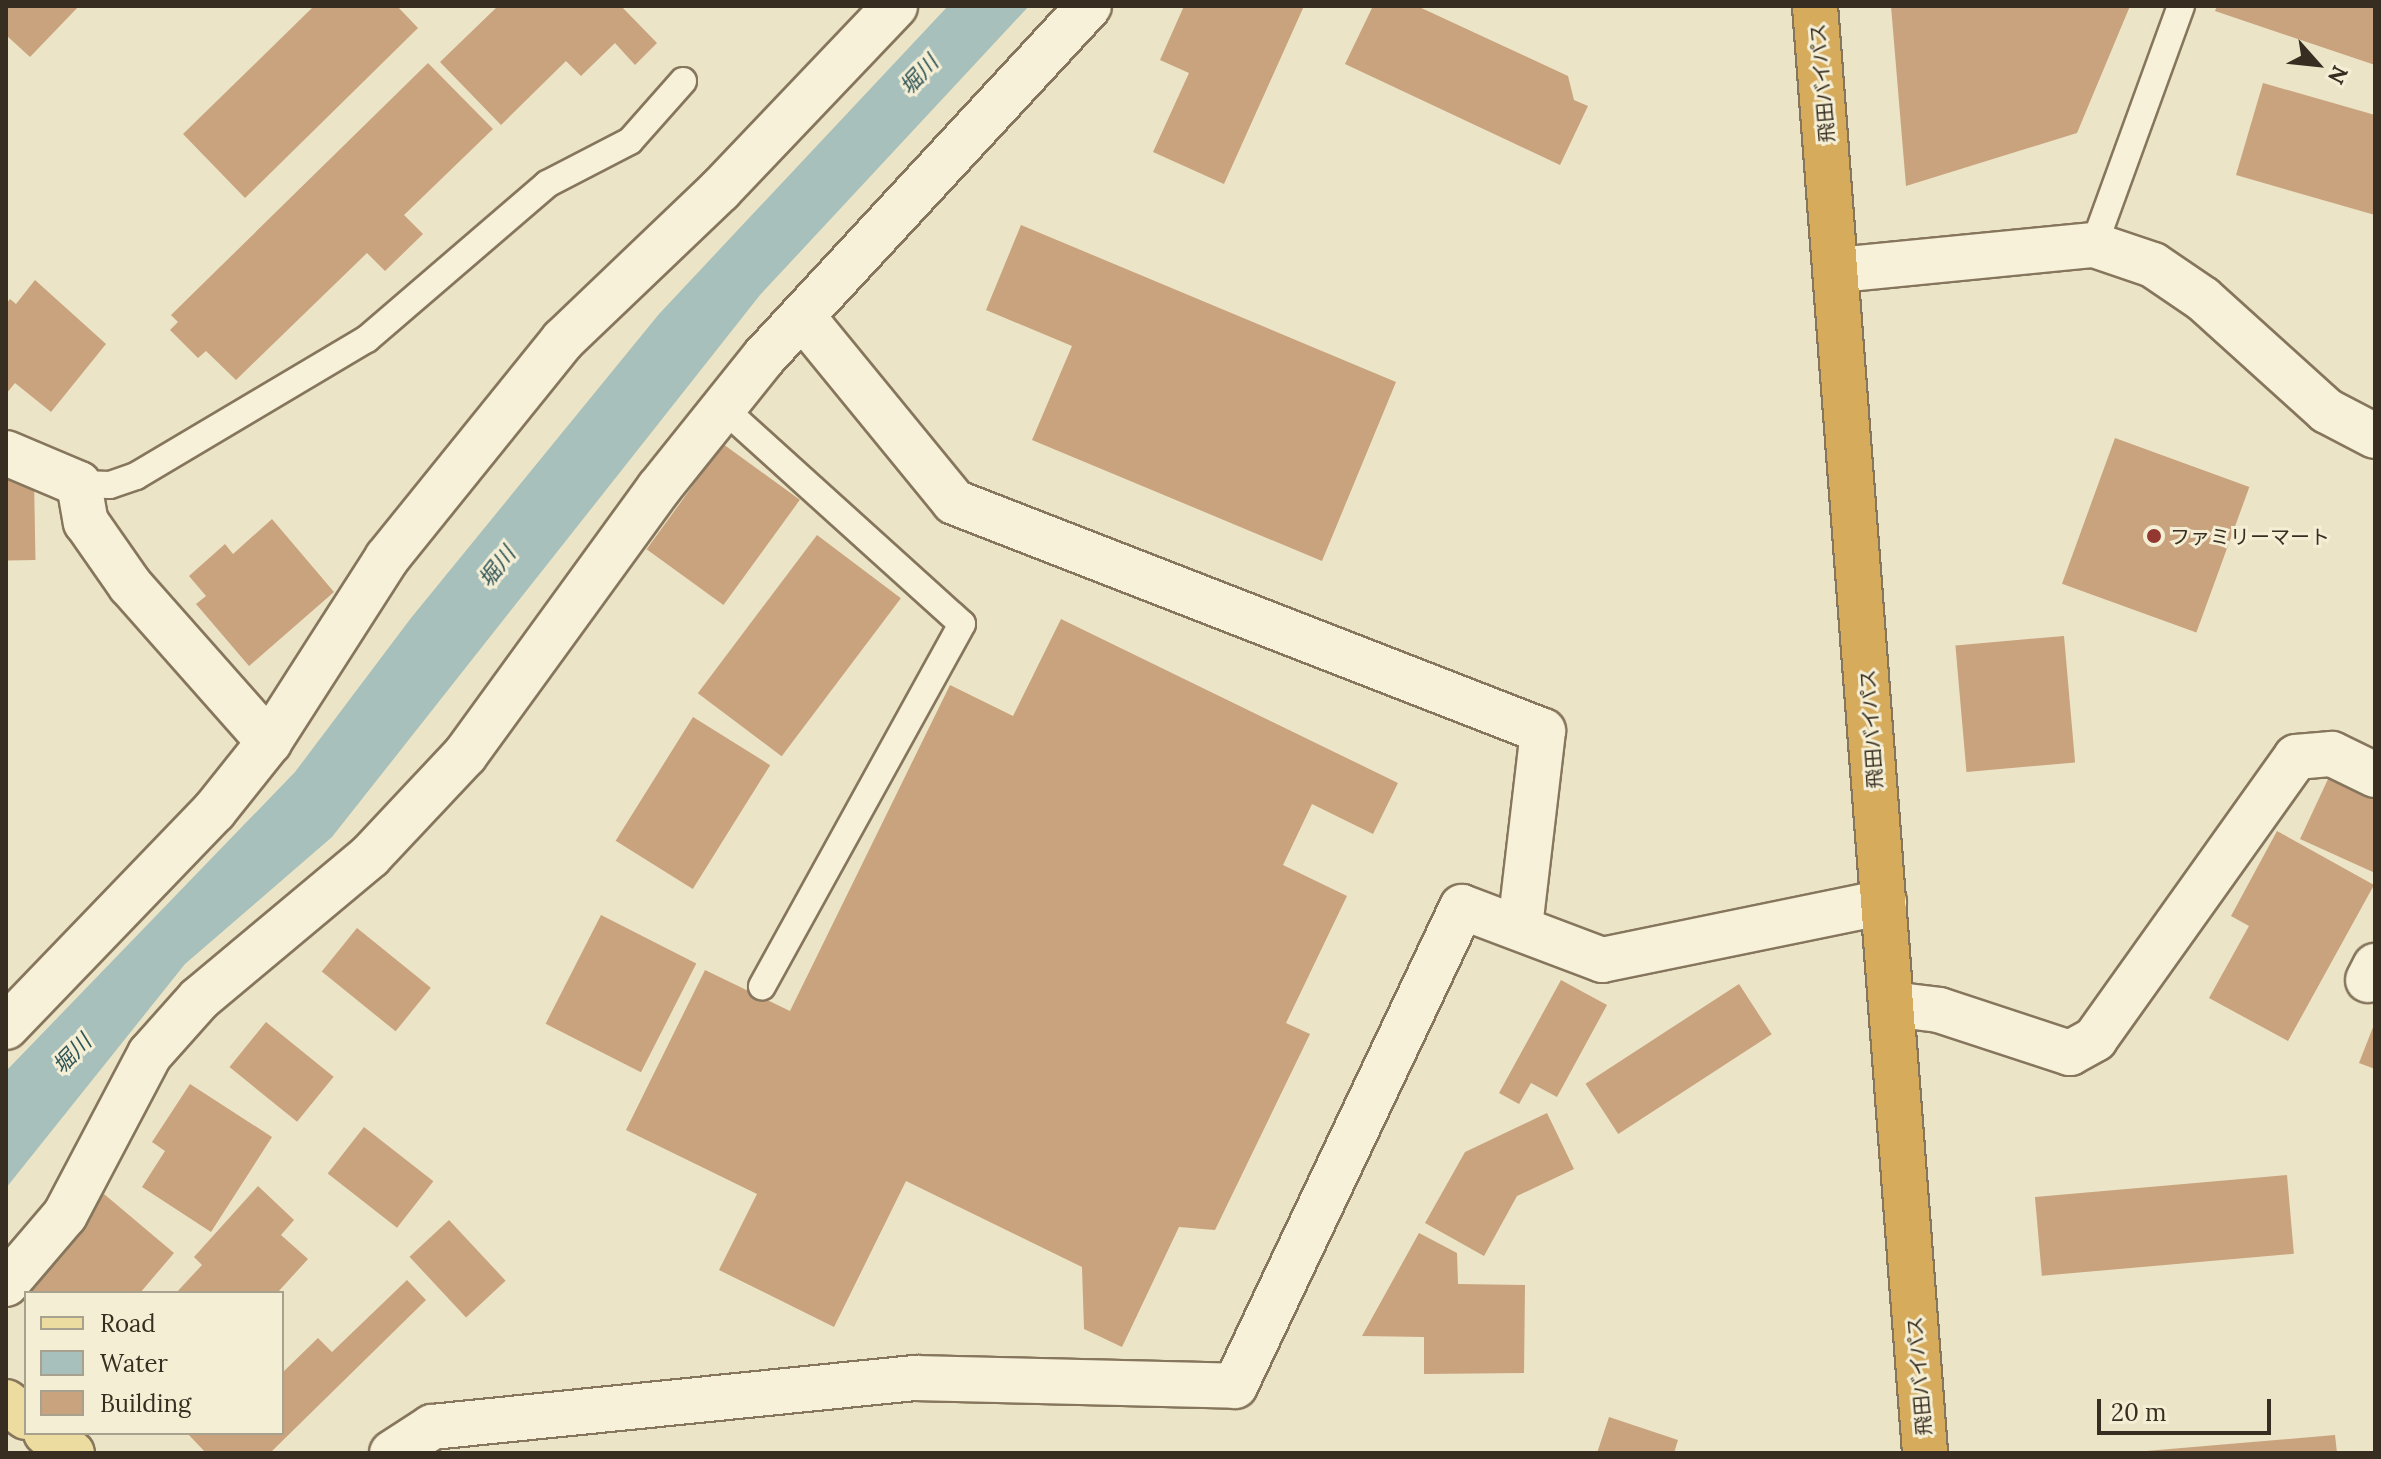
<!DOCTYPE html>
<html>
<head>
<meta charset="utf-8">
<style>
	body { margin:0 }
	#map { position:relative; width:2381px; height:1459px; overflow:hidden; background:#ece4c6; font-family:Lora,"Noto Sans JP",serif }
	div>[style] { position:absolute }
	.water>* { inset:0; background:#a7c0bb }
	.building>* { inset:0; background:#c8a37e; transform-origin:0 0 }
	.roads { filter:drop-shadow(2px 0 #86765d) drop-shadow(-2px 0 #86765d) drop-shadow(0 2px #86765d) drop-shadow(0 -2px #86765d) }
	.lane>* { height:26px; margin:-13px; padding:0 13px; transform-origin:13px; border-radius:13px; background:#f7f1d9 }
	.street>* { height:44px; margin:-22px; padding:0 22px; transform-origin:22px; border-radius:22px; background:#f7f1d9 }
	.primary>* { height:44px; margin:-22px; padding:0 22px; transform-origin:22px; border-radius:22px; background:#eddca0 }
	.highway>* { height:44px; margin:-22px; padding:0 22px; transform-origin:22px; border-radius:22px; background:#d6ab5c }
	.dots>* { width:22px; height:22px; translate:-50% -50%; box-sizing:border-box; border:4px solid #f4eed5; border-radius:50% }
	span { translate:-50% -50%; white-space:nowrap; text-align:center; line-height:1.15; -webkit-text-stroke:6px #f4eed5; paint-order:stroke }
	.street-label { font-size:20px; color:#372d20 }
	.poi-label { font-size:20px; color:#372d20 }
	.left { translate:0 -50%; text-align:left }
	.water-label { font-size:22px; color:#305556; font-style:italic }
	.frame { position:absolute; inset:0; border:8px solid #372d20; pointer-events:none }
	.legend { position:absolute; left:24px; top:1291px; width:260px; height:144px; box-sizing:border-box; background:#f4eed5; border:2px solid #a8a18d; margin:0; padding:10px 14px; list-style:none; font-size:24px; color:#372d20 }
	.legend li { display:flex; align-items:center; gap:16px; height:40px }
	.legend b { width:40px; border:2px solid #a8a18d }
	.north { position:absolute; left:2277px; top:24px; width:80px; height:80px; -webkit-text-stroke:6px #f4eed5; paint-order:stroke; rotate:117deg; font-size:22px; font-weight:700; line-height:32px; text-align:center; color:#372d20 }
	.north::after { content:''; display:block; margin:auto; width:28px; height:36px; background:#372d20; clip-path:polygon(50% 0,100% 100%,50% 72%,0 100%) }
	.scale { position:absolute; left:2097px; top:1399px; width:174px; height:36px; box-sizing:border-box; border:4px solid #372d20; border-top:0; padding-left:10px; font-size:24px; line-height:28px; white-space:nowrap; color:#372d20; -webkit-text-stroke:6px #f4eed5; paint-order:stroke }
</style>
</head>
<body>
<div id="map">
	<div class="water">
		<i style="clip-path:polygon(948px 6px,1029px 6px,760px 295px,332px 837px,185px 964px,6px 1188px,7px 1070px,295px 772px,411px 618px,659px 314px)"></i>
	</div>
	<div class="building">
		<i style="clip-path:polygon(6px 6px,79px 6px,30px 57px,6px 35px)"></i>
		<i style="clip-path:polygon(314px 6px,397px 6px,418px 28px,245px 198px,183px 134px)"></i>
		<i style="clip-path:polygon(498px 6px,621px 6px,657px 43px,635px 65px,615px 43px,581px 76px,566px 61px,501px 125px,440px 62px)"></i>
		<i style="clip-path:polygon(1184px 6px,1304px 6px,1224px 184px,1153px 152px,1189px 73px,1160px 60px)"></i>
		<i style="clip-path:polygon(1373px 6px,1417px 6px,1568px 76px,1574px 100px,1588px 106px,1560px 165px,1345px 64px)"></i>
		<i style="clip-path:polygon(1891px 6px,2130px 6px,2077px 133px,1906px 186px)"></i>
		<i style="clip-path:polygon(2217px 6px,2375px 6px,2375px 65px,2215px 11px)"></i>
		<i style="clip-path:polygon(428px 63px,493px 129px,404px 215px,423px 234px,385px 271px,367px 253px,236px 380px,206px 351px,198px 358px,170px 330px,178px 322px,171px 315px)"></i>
		<i style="clip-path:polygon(2263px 83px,2375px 115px,2375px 215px,2236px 175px)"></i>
		<i style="clip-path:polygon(1021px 225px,1396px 382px,1322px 561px,1032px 440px,1072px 346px,986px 310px)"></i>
		<i style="clip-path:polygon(35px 280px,106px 344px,51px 412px,15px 383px,6px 394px,6px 304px,10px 299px,16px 304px)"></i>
		<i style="left:2115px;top:438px;width:143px;height:155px;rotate:20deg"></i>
		<i style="left:723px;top:444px;width:95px;height:130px;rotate:36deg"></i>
		<i style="left:34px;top:477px;width:83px;height:28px;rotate:89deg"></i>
		<i style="clip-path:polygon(272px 519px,334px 592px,249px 666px,196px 604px,206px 596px,189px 576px,225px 544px,233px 554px)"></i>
		<i style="left:817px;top:535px;width:105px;height:198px;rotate:37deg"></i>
		<i style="clip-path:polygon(1061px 619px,1398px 783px,1373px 834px,1312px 804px,1283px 865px,1347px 896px,1286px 1023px,1310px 1034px,1215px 1230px,1179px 1227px,1122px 1347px,1084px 1329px,1082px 1267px,906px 1181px,834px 1327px,719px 1270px,757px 1194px,626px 1130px,705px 970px,790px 1011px,950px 685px,1013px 716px)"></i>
		<i style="left:2064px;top:636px;width:127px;height:109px;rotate:85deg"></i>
		<i style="left:693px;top:717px;width:91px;height:146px;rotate:32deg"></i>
		<i style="clip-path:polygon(2329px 777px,2375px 799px,2375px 873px,2300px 839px)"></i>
		<i style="clip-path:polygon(2277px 831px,2374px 885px,2288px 1041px,2209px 998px,2249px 926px,2231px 916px)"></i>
		<i style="left:601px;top:915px;width:107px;height:122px;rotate:27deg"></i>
		<i style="left:357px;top:928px;width:95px;height:56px;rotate:39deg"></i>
		<i style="clip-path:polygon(1561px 980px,1607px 1005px,1557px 1097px,1531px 1083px,1519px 1104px,1499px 1093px)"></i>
		<i style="left:1739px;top:984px;width:60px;height:183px;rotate:57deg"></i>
		<i style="left:266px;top:1022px;width:87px;height:58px;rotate:39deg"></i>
		<i style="clip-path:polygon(2375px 1022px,2375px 1069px,2359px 1063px)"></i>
		<i style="clip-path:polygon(190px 1084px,272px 1137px,211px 1232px,142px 1187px,165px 1151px,152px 1142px)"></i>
		<i style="clip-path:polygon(1547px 1113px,1574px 1169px,1517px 1196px,1484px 1256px,1425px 1223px,1465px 1152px)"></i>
		<i style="left:364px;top:1127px;width:88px;height:59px;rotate:38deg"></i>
		<i style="left:2287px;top:1175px;width:79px;height:253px;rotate:85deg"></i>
		<i style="clip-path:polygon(258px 1186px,294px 1220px,281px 1235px,308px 1259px,277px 1293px,176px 1293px,202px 1265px,194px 1257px)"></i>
		<i style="clip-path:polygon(104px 1194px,174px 1253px,140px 1293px,26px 1295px,22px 1291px)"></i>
		<i style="left:449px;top:1220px;width:83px;height:54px;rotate:47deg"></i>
		<i style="clip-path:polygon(1419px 1233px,1457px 1253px,1458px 1284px,1525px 1285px,1524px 1373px,1424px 1374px,1424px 1337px,1362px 1336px)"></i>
		<i style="clip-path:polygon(407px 1280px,426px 1300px,270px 1453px,206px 1453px,187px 1433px,282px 1433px,282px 1373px,318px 1338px,332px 1352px)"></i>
		<i style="clip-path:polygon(1609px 1417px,1678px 1440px,1674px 1453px,1597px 1453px)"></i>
		<i style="clip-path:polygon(2335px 1435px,2337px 1453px,2146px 1453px,2146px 1451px)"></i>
	</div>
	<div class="roads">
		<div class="lane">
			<i style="left:2094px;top:245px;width:254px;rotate:-70deg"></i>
			<i style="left:723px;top:408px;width:322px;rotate:42.1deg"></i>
			<i style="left:962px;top:624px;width:414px;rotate:118.9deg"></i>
			<i style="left:79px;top:484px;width:31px;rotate:2deg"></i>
			<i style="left:110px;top:485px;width:28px;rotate:-19deg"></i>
			<i style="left:136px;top:476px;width:269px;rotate:-30.7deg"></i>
			<i style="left:367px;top:339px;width:238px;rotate:-40.7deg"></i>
			<i style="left:547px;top:184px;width:93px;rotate:-27.4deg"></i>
			<i style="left:630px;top:141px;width:80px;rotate:-48.5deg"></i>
		</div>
		<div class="street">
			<i style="left:1838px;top:270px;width:257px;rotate:-5.6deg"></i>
			<i style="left:2094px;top:245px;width:62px;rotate:18.7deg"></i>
			<i style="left:2153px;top:265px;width:60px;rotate:34.2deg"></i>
			<i style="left:2203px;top:299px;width:167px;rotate:42.1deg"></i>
			<i style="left:2327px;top:411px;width:54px;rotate:27.5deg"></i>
			<i style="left:802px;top:316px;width:240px;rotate:50.7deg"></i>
			<i style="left:954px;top:502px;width:632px;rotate:21.25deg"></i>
			<i style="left:1543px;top:731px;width:198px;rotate:96.7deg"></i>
			<i style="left:6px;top:453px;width:79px;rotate:23deg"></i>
			<i style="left:79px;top:484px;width:39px;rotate:80deg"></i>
			<i style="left:86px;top:522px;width:77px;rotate:55.1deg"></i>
			<i style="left:130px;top:585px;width:210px;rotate:48.5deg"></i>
			<i style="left:2368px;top:980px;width:16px;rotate:-63deg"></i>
			<i style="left:1891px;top:1004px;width:48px;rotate:7.1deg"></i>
			<i style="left:1939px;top:1010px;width:138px;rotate:18.2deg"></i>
			<i style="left:2070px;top:1053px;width:29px;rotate:-29deg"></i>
			<i style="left:2095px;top:1039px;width:346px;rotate:-54.5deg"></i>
			<i style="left:2296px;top:757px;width:36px;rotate:-5deg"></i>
			<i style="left:2332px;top:754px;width:48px;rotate:26deg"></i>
			<i style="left:6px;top:1027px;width:300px;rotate:-46.1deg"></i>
			<i style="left:214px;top:811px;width:88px;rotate:-51.4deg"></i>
			<i style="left:269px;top:742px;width:219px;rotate:-57.3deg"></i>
			<i style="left:387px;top:558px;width:280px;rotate:-51.1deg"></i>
			<i style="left:563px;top:340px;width:217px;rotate:-43.7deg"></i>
			<i style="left:720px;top:190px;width:254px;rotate:-46.4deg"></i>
			<i style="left:6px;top:1284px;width:91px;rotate:-49.5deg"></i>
			<i style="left:65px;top:1215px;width:182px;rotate:-62.2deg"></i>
			<i style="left:150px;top:1054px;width:74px;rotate:-48.3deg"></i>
			<i style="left:199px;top:999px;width:223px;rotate:-39.9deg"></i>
			<i style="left:370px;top:856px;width:139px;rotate:-46.8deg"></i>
			<i style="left:465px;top:755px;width:330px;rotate:-54deg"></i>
			<i style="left:659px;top:488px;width:168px;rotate:-51.3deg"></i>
			<i style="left:764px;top:357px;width:478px;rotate:-47.2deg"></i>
			<i style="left:392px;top:1453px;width:48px;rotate:-33deg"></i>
			<i style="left:432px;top:1427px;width:486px;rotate:-5.8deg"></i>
			<i style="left:916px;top:1378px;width:319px;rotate:1.4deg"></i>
			<i style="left:1235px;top:1386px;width:530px;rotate:-64.64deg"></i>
			<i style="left:1462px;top:907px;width:150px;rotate:20.7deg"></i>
			<i style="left:1602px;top:960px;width:288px;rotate:-11.6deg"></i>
		</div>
		<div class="primary">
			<i style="left:6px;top:1402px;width:25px;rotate:37deg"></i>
			<i style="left:46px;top:1433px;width:33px;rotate:38deg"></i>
		</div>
		<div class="highway">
			<i style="left:1815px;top:6px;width:1451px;rotate:85.65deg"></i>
		</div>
	</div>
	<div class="dots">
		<i style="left:2154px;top:536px;background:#923830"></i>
	</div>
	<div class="street-label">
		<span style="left:1822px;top:83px;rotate:-95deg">飛田バイパス</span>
		<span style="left:1871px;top:729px;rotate:-94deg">飛田バイパス</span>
		<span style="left:1919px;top:1376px;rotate:-95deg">飛田バイパス</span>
	</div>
	<div class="poi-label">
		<span class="left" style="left:2170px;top:536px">ファミリーマート</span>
	</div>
	<div class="water-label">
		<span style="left:919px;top:75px;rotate:-47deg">堀川</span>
		<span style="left:497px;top:567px;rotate:-52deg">堀川</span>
		<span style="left:72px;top:1054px;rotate:-46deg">堀川</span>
	</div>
	<div class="frame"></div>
	<ul class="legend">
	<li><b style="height:10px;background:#eddca0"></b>Road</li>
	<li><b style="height:22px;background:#a7c0bb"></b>Water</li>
	<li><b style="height:22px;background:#c8a37e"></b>Building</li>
	</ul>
	<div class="north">N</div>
	<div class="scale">20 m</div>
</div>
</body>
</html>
